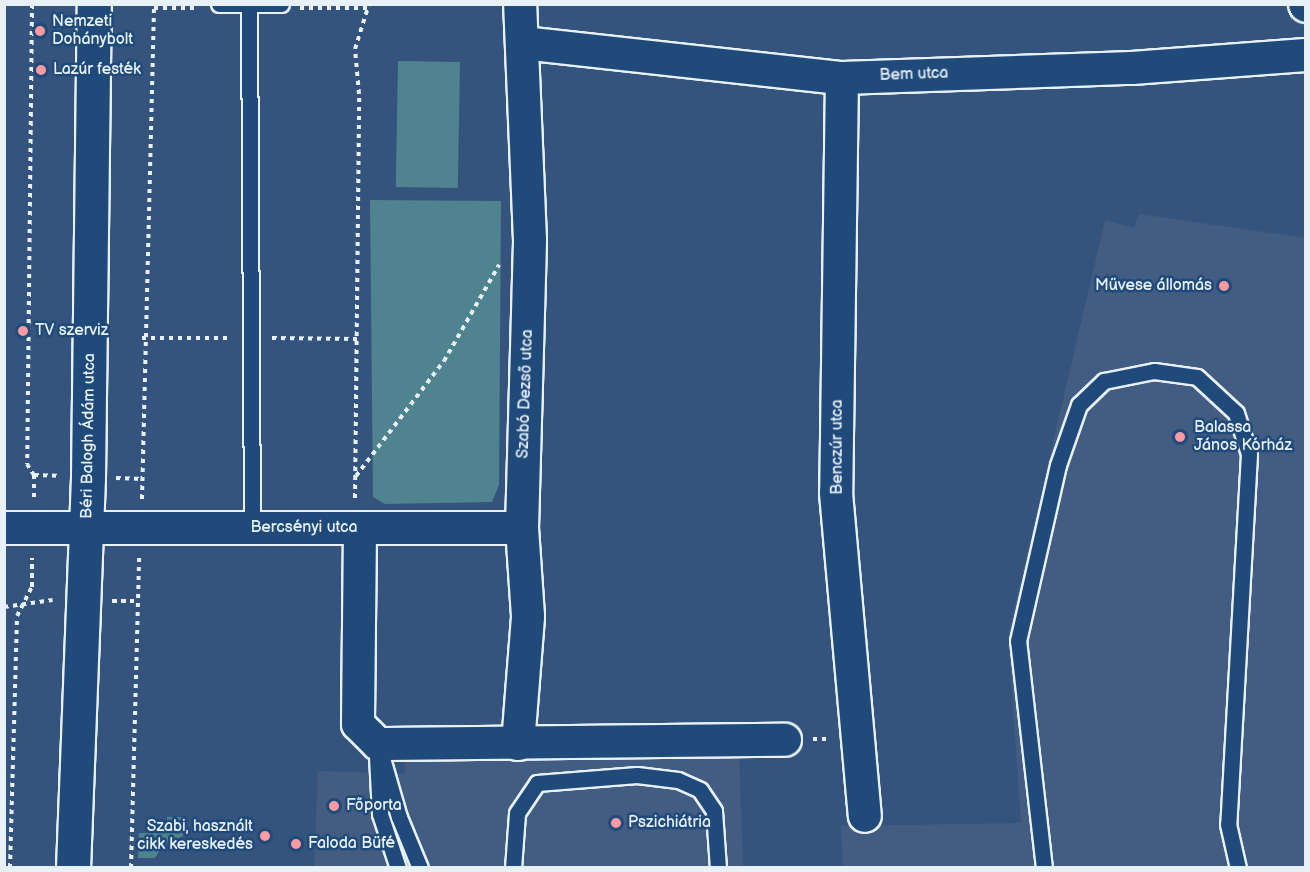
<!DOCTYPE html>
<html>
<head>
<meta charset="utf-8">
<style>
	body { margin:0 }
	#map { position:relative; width:1310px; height:872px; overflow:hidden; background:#34547e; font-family:"Balsamiq Sans",sans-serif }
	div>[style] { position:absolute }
	.built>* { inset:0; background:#435c81 }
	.green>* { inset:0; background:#4f838f; transform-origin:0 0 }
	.path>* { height:4px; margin-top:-2px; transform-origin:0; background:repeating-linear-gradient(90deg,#e8f1f8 0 4.5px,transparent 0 9px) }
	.roads { filter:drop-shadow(2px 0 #e8f1f8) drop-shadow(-2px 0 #e8f1f8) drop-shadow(0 2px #e8f1f8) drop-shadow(0 -2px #e8f1f8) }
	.service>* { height:15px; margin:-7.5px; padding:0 7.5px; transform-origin:7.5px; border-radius:7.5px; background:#1f4a7a }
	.minor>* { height:32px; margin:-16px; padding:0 16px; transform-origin:16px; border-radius:16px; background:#1f4a7a }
	.tertiary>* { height:33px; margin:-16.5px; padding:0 16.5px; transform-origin:16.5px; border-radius:16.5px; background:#1f4a7a }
	.dots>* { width:16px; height:16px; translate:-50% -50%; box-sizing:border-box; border:3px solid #1f4a7a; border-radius:50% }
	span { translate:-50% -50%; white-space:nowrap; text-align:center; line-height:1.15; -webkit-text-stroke:5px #1f4a7a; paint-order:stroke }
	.poi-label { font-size:16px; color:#e8f1f8 }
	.left { translate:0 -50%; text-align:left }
	.right { translate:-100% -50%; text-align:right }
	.street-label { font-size:16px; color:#e8f1f8 }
	.frame { position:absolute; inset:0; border:6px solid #e8f1f8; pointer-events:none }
</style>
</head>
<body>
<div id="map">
	<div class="built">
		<i style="clip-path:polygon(1139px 214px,1305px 238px,1305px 867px,843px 867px,841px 826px,1021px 823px,1008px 635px,1105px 220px,1134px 228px)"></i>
		<i style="clip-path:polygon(739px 752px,743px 867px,314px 868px,318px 771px,405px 774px,405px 756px)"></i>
	</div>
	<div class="green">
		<i style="left:398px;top:61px;width:62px;height:126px;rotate:1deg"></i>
		<i style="clip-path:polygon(370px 200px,501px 201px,499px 485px,492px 502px,385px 504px,373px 497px)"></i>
		<i style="clip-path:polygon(167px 817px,184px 817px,183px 836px,164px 844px,155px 858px,138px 858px,139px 833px,156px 833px,157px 826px,167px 826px)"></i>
	</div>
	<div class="path">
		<i style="left:32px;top:4px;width:460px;rotate:90.6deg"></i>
		<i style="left:27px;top:464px;width:13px;rotate:58deg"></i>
		<i style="left:34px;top:475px;width:24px;rotate:90deg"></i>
		<i style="left:154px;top:8px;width:44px"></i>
		<i style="left:300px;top:8px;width:67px"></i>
		<i style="left:142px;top:338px;width:90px"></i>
		<i style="left:272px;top:338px;width:85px;rotate:0.7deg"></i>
		<i style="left:34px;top:475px;width:24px;rotate:2deg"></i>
		<i style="left:356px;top:476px;width:145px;rotate:-52.6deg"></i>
		<i style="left:444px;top:361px;width:111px;rotate:-60.2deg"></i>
		<i style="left:116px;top:478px;width:27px;rotate:2deg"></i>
		<i style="left:355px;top:498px;width:404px;rotate:-89.4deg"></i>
		<i style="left:359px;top:94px;width:45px;rotate:-95.1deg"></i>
		<i style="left:355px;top:49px;width:47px;rotate:-72.7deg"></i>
		<i style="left:142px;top:499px;width:495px;rotate:-88.6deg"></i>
		<i style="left:112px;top:601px;width:26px"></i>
		<i style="left:4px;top:607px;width:49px;rotate:-8.1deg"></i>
		<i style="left:813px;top:739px;width:16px"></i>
		<i style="left:10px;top:868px;width:252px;rotate:-88.4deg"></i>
		<i style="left:17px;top:616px;width:33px;rotate:-63deg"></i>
		<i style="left:32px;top:587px;width:29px;rotate:-90deg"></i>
		<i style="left:131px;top:868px;width:311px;rotate:-88.5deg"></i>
	</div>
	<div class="roads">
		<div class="service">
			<i style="left:219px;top:4px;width:62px"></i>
			<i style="left:249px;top:9px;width:519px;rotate:89.67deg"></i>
			<i style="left:378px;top:744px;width:76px;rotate:74deg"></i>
			<i style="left:399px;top:817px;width:55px;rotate:67.6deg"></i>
			<i style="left:377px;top:756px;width:58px;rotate:87deg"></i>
			<i style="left:380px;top:814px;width:57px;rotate:71.6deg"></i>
			<i style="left:513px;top:868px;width:55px;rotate:-85.8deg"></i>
			<i style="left:517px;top:813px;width:36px;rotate:-56deg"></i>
			<i style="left:537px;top:783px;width:100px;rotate:-4.6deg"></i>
			<i style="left:637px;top:775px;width:41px;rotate:7deg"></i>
			<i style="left:678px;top:780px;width:24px;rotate:24deg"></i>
			<i style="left:700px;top:790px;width:25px;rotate:56deg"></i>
			<i style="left:714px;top:811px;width:57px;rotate:86deg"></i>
			<i style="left:1044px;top:868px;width:228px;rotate:-96.5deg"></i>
			<i style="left:1018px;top:641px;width:180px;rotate:-77.2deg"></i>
			<i style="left:1058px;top:465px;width:64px;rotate:-70.7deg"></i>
			<i style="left:1079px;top:405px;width:35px;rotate:-44deg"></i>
			<i style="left:1104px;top:381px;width:51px;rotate:-11.3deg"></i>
			<i style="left:1154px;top:371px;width:43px;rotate:7.9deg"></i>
			<i style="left:1197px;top:377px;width:53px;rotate:42.7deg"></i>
			<i style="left:1236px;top:413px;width:43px;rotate:72.4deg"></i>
			<i style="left:1249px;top:454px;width:371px;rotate:93.2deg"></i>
			<i style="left:1228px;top:824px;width:45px;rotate:77.2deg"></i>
		</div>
		<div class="minor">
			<i style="left:1305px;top:4px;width:2px;rotate:63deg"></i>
			<i style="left:523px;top:43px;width:321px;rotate:6.3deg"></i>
			<i style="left:842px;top:78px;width:290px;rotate:-2deg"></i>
			<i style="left:1132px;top:68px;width:174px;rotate:-4.3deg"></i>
			<i style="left:842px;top:78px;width:415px;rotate:90.8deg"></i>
			<i style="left:836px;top:493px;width:324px;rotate:84.9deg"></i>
			<i style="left:4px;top:528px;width:518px"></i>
			<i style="left:360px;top:529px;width:195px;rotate:90.6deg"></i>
			<i style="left:358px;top:724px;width:28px;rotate:45deg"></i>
			<i style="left:378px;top:744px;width:407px;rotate:-0.6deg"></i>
			<i style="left:518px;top:744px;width:128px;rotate:-85.5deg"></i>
			<i style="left:528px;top:616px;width:88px;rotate:-93.9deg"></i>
			<i style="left:522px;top:528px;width:288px;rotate:-88.4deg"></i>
			<i style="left:530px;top:240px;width:236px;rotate:-92.4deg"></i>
		</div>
		<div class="tertiary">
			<i style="left:73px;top:868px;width:391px;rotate:-87.8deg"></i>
			<i style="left:88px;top:477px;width:473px;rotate:-89.3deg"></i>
		</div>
	</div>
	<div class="dots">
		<i style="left:40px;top:31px;background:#ff9aa2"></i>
		<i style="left:41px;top:70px;background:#ff9aa2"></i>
		<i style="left:1224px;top:286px;background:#ff9aa2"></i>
		<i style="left:23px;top:331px;background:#ff9aa2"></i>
		<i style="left:1180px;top:437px;background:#ff9aa2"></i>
		<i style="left:334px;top:806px;background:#ff9aa2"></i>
		<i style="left:616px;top:823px;background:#ff9aa2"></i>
		<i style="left:265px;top:836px;background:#ff9aa2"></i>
		<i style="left:296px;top:844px;background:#ff9aa2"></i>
	</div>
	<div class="poi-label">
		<span class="left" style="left:52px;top:31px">Nemzeti<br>Dohánybolt</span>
		<span class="left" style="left:53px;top:70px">Lazúr festék</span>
		<span class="right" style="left:1212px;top:286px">Művese állomás</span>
		<span class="left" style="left:35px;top:331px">TV szerviz</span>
		<span class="left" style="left:1194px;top:437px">Balassa<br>János Kórház</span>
		<span class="left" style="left:346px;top:806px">Főporta</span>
		<span class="left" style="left:628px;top:823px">Pszichiátria</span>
		<span class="right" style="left:253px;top:836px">Szabi, használt<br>cikk kereskedés</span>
		<span class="left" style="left:308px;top:844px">Faloda Büfé</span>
	</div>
	<div class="street-label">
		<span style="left:914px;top:75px;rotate:-2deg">Bem utca</span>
		<span style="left:526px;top:394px;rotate:-88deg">Szabó Dezső utca</span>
		<span style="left:89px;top:436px;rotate:-89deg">Béri Balogh Ádám utca</span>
		<span style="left:838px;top:447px;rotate:-90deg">Benczúr utca</span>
		<span style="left:304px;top:528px">Bercsényi utca</span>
	</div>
	<div class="frame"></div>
</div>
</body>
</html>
